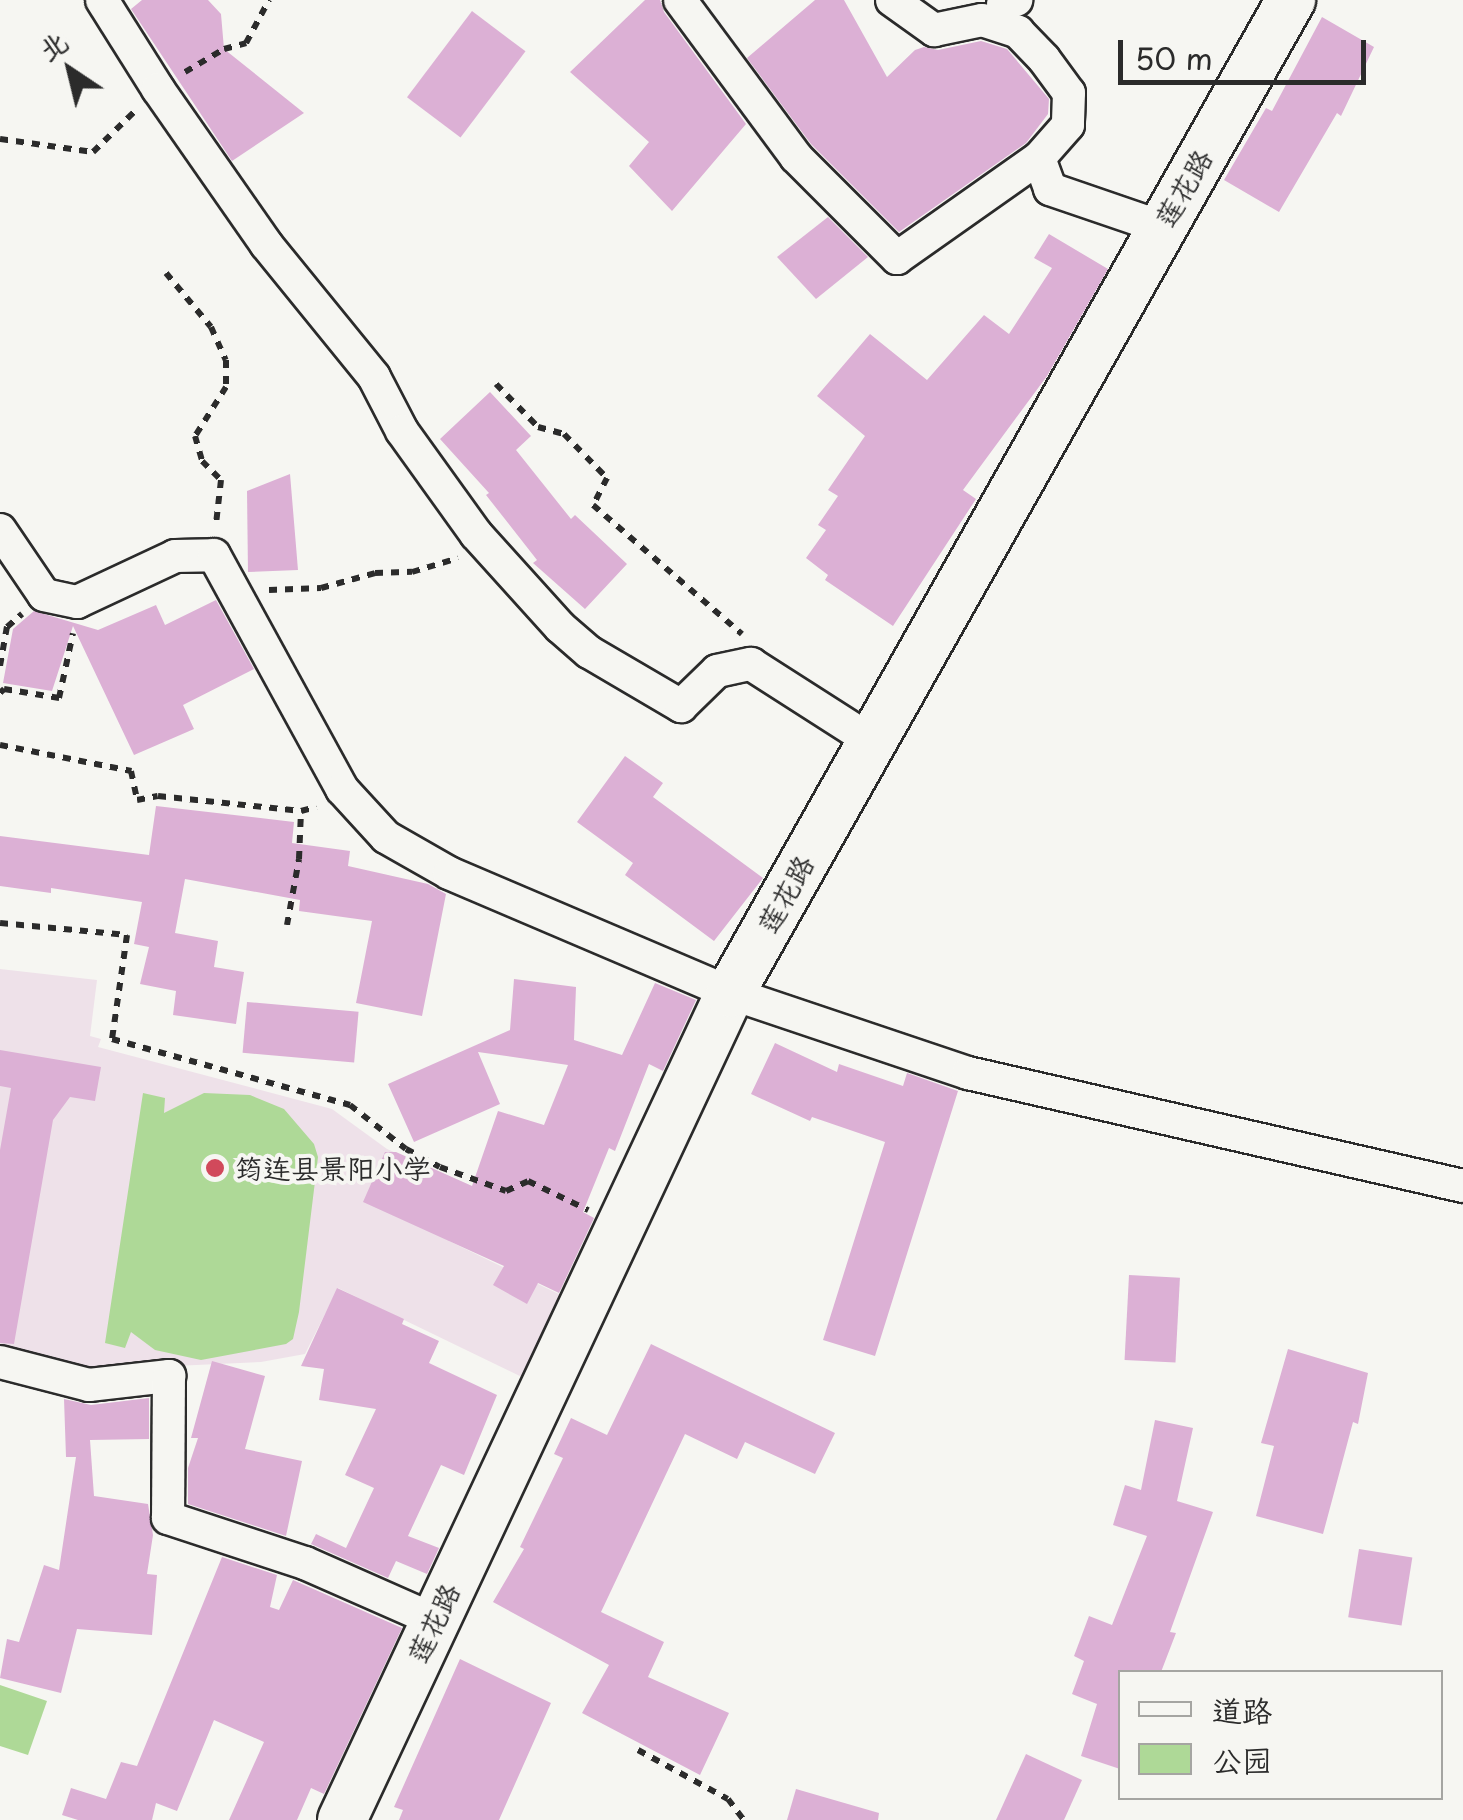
<!DOCTYPE html>
<html>
<head>
<meta charset="utf-8">
<style>
	body { margin:0 }
	#map { position:relative; width:1463px; height:1820px; overflow:hidden; background:#f6f6f2; font-family:"Playpen Sans","LXGW WenKai TC",sans-serif }
	div>[style] { position:absolute }
	.built>* { inset:0; background:#eee1e9 }
	.green>* { inset:0; background:#aed997 }
	.building>* { inset:0; background:#dcb0d5; transform-origin:0 0 }
	.path>* { height:6px; margin-top:-3px; transform-origin:0; background:repeating-linear-gradient(90deg,#2b2b2b 0 8px,transparent 0 16px) }
	.roads { filter:drop-shadow(2px 0 #2b2b2b) drop-shadow(-2px 0 #2b2b2b) drop-shadow(0 2px #2b2b2b) drop-shadow(0 -2px #2b2b2b) }
	.street>* { height:32px; margin:-16px; padding:0 16px; transform-origin:16px; border-radius:16px; background:#f6f6f2 }
	.secondary>* { height:48px; margin:-24px; padding:0 24px; transform-origin:24px; border-radius:24px; background:#f6f6f2 }
	.dots>* { width:28px; height:28px; translate:-50% -50%; box-sizing:border-box; border:5px solid #f6f6f2; border-radius:50% }
	span { translate:-50% -50%; white-space:nowrap; text-align:center; line-height:1.15; -webkit-text-stroke:8px #f6f6f2; paint-order:stroke }
	.street-label { font-size:28px; color:#2b2b2b }
	.poi-label { font-size:28px; color:#2b2b2b }
	.left { translate:0 -50%; text-align:left }
	.legend { position:absolute; left:1118px; top:1670px; width:325px; height:130px; box-sizing:border-box; background:#f6f6f2; border:2px solid #a5a5a2; margin:0; padding:12px 18px; list-style:none; font-size:30px; color:#2b2b2b }
	.legend li { display:flex; align-items:center; gap:20px; height:50px }
	.legend b { width:50px; border:2px solid #a5a5a2 }
	.north { position:absolute; left:20px; top:20px; width:100px; height:100px; -webkit-text-stroke:8px #f6f6f2; paint-order:stroke; rotate:325deg; font-size:28px; font-weight:700; line-height:40px; text-align:center; color:#2b2b2b }
	.north::after { content:''; display:block; margin:auto; width:35px; height:45px; background:#2b2b2b; clip-path:polygon(50% 0,100% 100%,50% 72%,0 100%) }
	.scale { position:absolute; left:1118px; top:40px; width:248px; height:45px; box-sizing:border-box; border:5px solid #2b2b2b; border-top:0; padding-left:12px; font-size:30px; line-height:35px; white-space:nowrap; color:#2b2b2b; -webkit-text-stroke:8px #f6f6f2; paint-order:stroke }
</style>
</head>
<body>
<div id="map">
	<div class="built">
		<i style="clip-path:polygon(0 969px,97px 980px,90px 1036px,101px 1039px,98px 1047px,332px 1109px,387px 1149px,474px 1187px,449px 1241px,569px 1299px,526px 1379px,338px 1288px,305px 1354px,261px 1362px,66px 1371px,0 1354px)"></i>
	</div>
	<div class="green">
		<i style="clip-path:polygon(143px 1093px,165px 1098px,164px 1113px,204px 1093px,250px 1095px,284px 1109px,314px 1144px,318px 1157px,299px 1312px,293px 1339px,286px 1344px,201px 1360px,155px 1350px,131px 1332px,125px 1348px,105px 1343px)"></i>
		<i style="clip-path:polygon(0 1685px,47px 1701px,28px 1755px,0 1746px)"></i>
	</div>
	<div class="building">
		<i style="clip-path:polygon(142px 0,208px 0,221px 14px,224px 49px,304px 113px,232px 161px,131px 9px)"></i>
		<i style="clip-path:polygon(645px 0,660px 0,664px 12px,746px 124px,672px 211px,629px 166px,649px 142px,570px 72px)"></i>
		<i style="clip-path:polygon(815px 0,844px 0,887px 77px,915px 50px,924px 47px,938px 50px,981px 41px,1007px 49px,1049px 99px,1048px 114px,1026px 143px,899px 232px,811px 144px,747px 58px)"></i>
		<i style="left:472px;top:11px;width:67px;height:108px;rotate:37deg"></i>
		<i style="clip-path:polygon(1322px 17px,1374px 47px,1341px 116px,1337px 113px,1279px 212px,1224px 180px,1266px 108px,1272px 111px)"></i>
		<i style="clip-path:polygon(828px 217px,868px 257px,816px 299px,777px 257px)"></i>
		<i style="clip-path:polygon(1049px 234px,1108px 269px,1047px 376px,963px 490px,976px 499px,893px 626px,825px 580px,828px 575px,806px 558px,826px 530px,818px 525px,838px 496px,828px 490px,865px 436px,817px 396px,870px 334px,927px 380px,984px 315px,1009px 334px,1052px 268px,1034px 258px)"></i>
		<i style="clip-path:polygon(490px 392px,531px 436px,516px 450px,571px 519px,575px 515px,627px 564px,585px 609px,533px 563px,537px 560px,486px 495px,489px 493px,440px 439px)"></i>
		<i style="clip-path:polygon(290px 474px,298px 570px,248px 572px,247px 491px)"></i>
		<i style="clip-path:polygon(216px 600px,254px 669px,183px 705px,194px 729px,134px 755px,73px 626px,52px 691px,3px 683px,13px 629px,34px 611px,98px 630px,156px 605px,165px 625px)"></i>
		<i style="clip-path:polygon(625px 756px,663px 783px,653px 797px,763px 878px,714px 941px,625px 875px,633px 863px,577px 822px)"></i>
		<i style="clip-path:polygon(156px 806px,294px 822px,292px 843px,350px 851px,348px 866px,428px 884px,446px 894px,422px 1016px,356px 1003px,372px 921px,299px 911px,300px 900px,185px 879px,175px 933px,218px 941px,214px 967px,244px 972px,236px 1024px,173px 1015px,176px 991px,140px 984px,149px 947px,134px 944px,142px 902px,51px 888px,51px 893px,0 886px,0 836px,149px 855px)"></i>
		<i style="clip-path:polygon(514px 979px,576px 987px,574px 1040px,622px 1055px,655px 983px,696px 1000px,663px 1071px,649px 1064px,615px 1151px,609px 1148px,583px 1212px,594px 1218px,559px 1293px,538px 1283px,527px 1304px,493px 1285px,504px 1266px,363px 1202px,385px 1152px,396px 1152px,472px 1186px,498px 1111px,544px 1125px,568px 1065px,478px 1052px,500px 1104px,414px 1142px,388px 1084px,510px 1030px)"></i>
		<i style="left:247px;top:1002px;width:112px;height:51px;rotate:5deg"></i>
		<i style="clip-path:polygon(775px 1043px,837px 1072px,839px 1064px,903px 1086px,907px 1073px,958px 1091px,875px 1356px,823px 1340px,885px 1142px,812px 1117px,810px 1121px,751px 1094px)"></i>
		<i style="clip-path:polygon(0 1050px,101px 1067px,95px 1101px,70px 1097px,53px 1120px,14px 1344px,0 1343px,0 1150px,11px 1088px,0 1086px)"></i>
		<i style="left:1129px;top:1275px;width:51px;height:85px;rotate:3deg"></i>
		<i style="clip-path:polygon(337px 1288px,404px 1319px,402px 1324px,439px 1341px,429px 1363px,497px 1395px,464px 1475px,441px 1465px,408px 1536px,439px 1548px,427px 1574px,396px 1561px,388px 1578px,311px 1544px,316px 1534px,346px 1548px,374px 1488px,345px 1475px,376px 1409px,319px 1400px,324px 1369px,301px 1366px)"></i>
		<i style="clip-path:polygon(651px 1344px,835px 1433px,815px 1474px,745px 1442px,737px 1459px,685px 1434px,601px 1612px,664px 1642px,648px 1677px,729px 1713px,700px 1775px,582px 1713px,609px 1665px,493px 1602px,524px 1549px,520px 1547px,563px 1458px,554px 1454px,571px 1418px,607px 1435px)"></i>
		<i style="clip-path:polygon(1288px 1349px,1368px 1373px,1358px 1424px,1353px 1422px,1323px 1534px,1256px 1516px,1274px 1446px,1261px 1443px)"></i>
		<i style="clip-path:polygon(212px 1361px,265px 1376px,245px 1449px,302px 1461px,286px 1536px,188px 1504px,188px 1468px,198px 1438px,191px 1438px)"></i>
		<i style="clip-path:polygon(149px 1398px,149px 1439px,90px 1440px,94px 1496px,148px 1504px,153px 1535px,147px 1574px,157px 1575px,152px 1635px,77px 1629px,61px 1693px,0 1678px,7px 1639px,19px 1642px,44px 1565px,59px 1570px,76px 1457px,66px 1457px,64px 1399px,91px 1405px)"></i>
		<i style="clip-path:polygon(1155px 1420px,1193px 1428px,1177px 1501px,1213px 1512px,1170px 1632px,1176px 1633px,1161px 1672px,1120px 1672px,1120px 1769px,1081px 1756px,1097px 1704px,1072px 1694px,1084px 1661px,1074px 1656px,1089px 1616px,1112px 1625px,1147px 1536px,1113px 1525px,1125px 1485px,1141px 1490px)"></i>
		<i style="left:1359px;top:1549px;width:54px;height:69px;rotate:9deg"></i>
		<i style="clip-path:polygon(222px 1557px,277px 1575px,270px 1607px,279px 1610px,293px 1580px,402px 1628px,324px 1794px,311px 1788px,297px 1820px,229px 1820px,264px 1742px,214px 1720px,177px 1811px,156px 1803px,152px 1820px,78px 1820px,62px 1815px,71px 1788px,106px 1799px,121px 1762px,137px 1766px)"></i>
		<i style="clip-path:polygon(460px 1659px,551px 1703px,499px 1820px,399px 1820px,403px 1810px,394px 1807px)"></i>
		<i style="clip-path:polygon(1026px 1754px,1082px 1780px,1064px 1820px,996px 1820px)"></i>
		<i style="clip-path:polygon(796px 1789px,879px 1813px,878px 1820px,787px 1820px)"></i>
	</div>
	<div class="path">
		<i style="left:185px;top:72px;width:45px;rotate:-30.5deg"></i>
		<i style="left:224px;top:49px;width:23px;rotate:-15deg"></i>
		<i style="left:246px;top:43px;width:49px;rotate:-61.9deg"></i>
		<i style="left:0;top:139px;width:94px;rotate:8deg"></i>
		<i style="left:93px;top:152px;width:60px;rotate:-44.3deg"></i>
		<i style="left:166px;top:273px;width:70px;rotate:50.2deg"></i>
		<i style="left:211px;top:327px;width:36px;rotate:66deg"></i>
		<i style="left:226px;top:360px;width:27px;rotate:90deg"></i>
		<i style="left:226px;top:387px;width:58px;rotate:122.3deg"></i>
		<i style="left:195px;top:436px;width:26px;rotate:74deg"></i>
		<i style="left:202px;top:461px;width:27px;rotate:45deg"></i>
		<i style="left:221px;top:480px;width:44px;rotate:96.5deg"></i>
		<i style="left:496px;top:384px;width:60px;rotate:45.7deg"></i>
		<i style="left:538px;top:427px;width:27px;rotate:15deg"></i>
		<i style="left:564px;top:434px;width:62px;rotate:45.7deg"></i>
		<i style="left:607px;top:478px;width:30px;rotate:117deg"></i>
		<i style="left:593px;top:505px;width:197px;rotate:40.9deg"></i>
		<i style="left:269px;top:590px;width:52px;rotate:-2.2deg"></i>
		<i style="left:321px;top:588px;width:56px;rotate:-15.5deg"></i>
		<i style="left:375px;top:573px;width:37px;rotate:-2deg"></i>
		<i style="left:412px;top:572px;width:48px;rotate:-16.9deg"></i>
		<i style="left:0;top:666px;width:40px;rotate:-80deg"></i>
		<i style="left:7px;top:627px;width:20px;rotate:-41deg"></i>
		<i style="left:0;top:693px;width:6px;rotate:-45deg"></i>
		<i style="left:4px;top:689px;width:56px;rotate:9.3deg"></i>
		<i style="left:59px;top:698px;width:66px;rotate:-77.8deg"></i>
		<i style="left:0;top:745px;width:134px;rotate:11.2deg"></i>
		<i style="left:131px;top:771px;width:30px;rotate:78deg"></i>
		<i style="left:137px;top:800px;width:21px;rotate:-11deg"></i>
		<i style="left:158px;top:796px;width:144px;rotate:6deg"></i>
		<i style="left:301px;top:811px;width:16px;rotate:-15deg"></i>
		<i style="left:0;top:923px;width:128px;rotate:5.4deg"></i>
		<i style="left:127px;top:935px;width:105px;rotate:98.2deg"></i>
		<i style="left:112px;top:1039px;width:247px;rotate:15.5deg"></i>
		<i style="left:350px;top:1105px;width:71px;rotate:38.2deg"></i>
		<i style="left:406px;top:1149px;width:38px;rotate:28deg"></i>
		<i style="left:440px;top:1167px;width:70px;rotate:20deg"></i>
		<i style="left:506px;top:1191px;width:24px;rotate:-24deg"></i>
		<i style="left:528px;top:1181px;width:67px;rotate:25.8deg"></i>
		<i style="left:287px;top:925px;width:67px;rotate:-79.7deg"></i>
		<i style="left:299px;top:859px;width:48px;rotate:-87.6deg"></i>
		<i style="left:638px;top:1750px;width:102px;rotate:28.6deg"></i>
		<i style="left:728px;top:1799px;width:26px;rotate:53deg"></i>
	</div>
	<div class="roads">
		<div class="street">
			<i style="left:102px;top:0;width:105px;rotate:57.8deg"></i>
			<i style="left:158px;top:89px;width:189px;rotate:55.1deg"></i>
			<i style="left:266px;top:244px;width:171px;rotate:50.9deg"></i>
			<i style="left:374px;top:377px;width:61px;rotate:62.6deg"></i>
			<i style="left:402px;top:431px;width:127px;rotate:54.3deg"></i>
			<i style="left:476px;top:534px;width:125px;rotate:47.9deg"></i>
			<i style="left:560px;top:627px;width:38px;rotate:41deg"></i>
			<i style="left:589px;top:652px;width:107px;rotate:30.4deg"></i>
			<i style="left:681px;top:706px;width:50px;rotate:-44.2deg"></i>
			<i style="left:717px;top:671px;width:35px;rotate:-12deg"></i>
			<i style="left:751px;top:664px;width:141px;rotate:32.6deg"></i>
			<i style="left:680px;top:0;width:195px;rotate:53.5deg"></i>
			<i style="left:796px;top:157px;width:143px;rotate:45deg"></i>
			<i style="left:897px;top:258px;width:174px;rotate:-35.2deg"></i>
			<i style="left:1039px;top:158px;width:33px;rotate:70deg"></i>
			<i style="left:1050px;top:189px;width:117px;rotate:18.9deg"></i>
			<i style="left:892px;top:0;width:52px;rotate:35.5deg"></i>
			<i style="left:934px;top:30px;width:49px;rotate:-11.8deg"></i>
			<i style="left:982px;top:20px;width:38px;rotate:18deg"></i>
			<i style="left:1018px;top:32px;width:37px;rotate:46deg"></i>
			<i style="left:1044px;top:59px;width:42px;rotate:53.7deg"></i>
			<i style="left:1069px;top:93px;width:32px;rotate:92deg"></i>
			<i style="left:1068px;top:125px;width:44px;rotate:131.3deg"></i>
			<i style="left:1003px;top:4px;width:14px;rotate:-17deg"></i>
			<i style="left:0;top:530px;width:78px;rotate:55.9deg"></i>
			<i style="left:44px;top:595px;width:34px;rotate:12deg"></i>
			<i style="left:77px;top:602px;width:108px;rotate:-25.1deg"></i>
			<i style="left:175px;top:556px;width:39px;rotate:-1deg"></i>
			<i style="left:214px;top:555px;width:267px;rotate:61.3deg"></i>
			<i style="left:342px;top:789px;width:65px;rotate:47.5deg"></i>
			<i style="left:386px;top:837px;width:73px;rotate:29.7deg"></i>
			<i style="left:449px;top:873px;width:306px;rotate:23.1deg"></i>
			<i style="left:730px;top:993px;width:251px;rotate:18.6deg"></i>
			<i style="left:968px;top:1073px;width:508px;rotate:12.86deg"></i>
			<i style="left:0;top:1362px;width:92px;rotate:14.5deg"></i>
			<i style="left:89px;top:1385px;width:81px;rotate:-6.4deg"></i>
			<i style="left:169px;top:1376px;width:142px;rotate:90.4deg"></i>
			<i style="left:168px;top:1518px;width:144px;rotate:18.2deg"></i>
			<i style="left:305px;top:1563px;width:141px;rotate:23.8deg"></i>
		</div>
		<div class="secondary">
			<i style="left:342px;top:1820px;width:913px;rotate:-64.87deg"></i>
			<i style="left:730px;top:993px;width:1141px;rotate:-60.54deg"></i>
		</div>
	</div>
	<div class="dots">
		<i style="left:215px;top:1168px;background:#d1495b"></i>
	</div>
	<div class="street-label">
		<span style="left:1183px;top:188px;rotate:-60deg">莲花路</span>
		<span style="left:785px;top:894px;rotate:-61deg">莲花路</span>
		<span style="left:433px;top:1623px;rotate:-65deg">莲花路</span>
	</div>
	<div class="poi-label">
		<span class="left" style="left:235px;top:1168px">筠连县景阳小学</span>
	</div>
	<ul class="legend">
	<li><b style="height:12px;background:#f6f6f2"></b>道路</li>
	<li><b style="height:28px;background:#aed997"></b>公园</li>
	</ul>
	<div class="north">北</div>
	<div class="scale">50 m</div>
</div>
</body>
</html>
